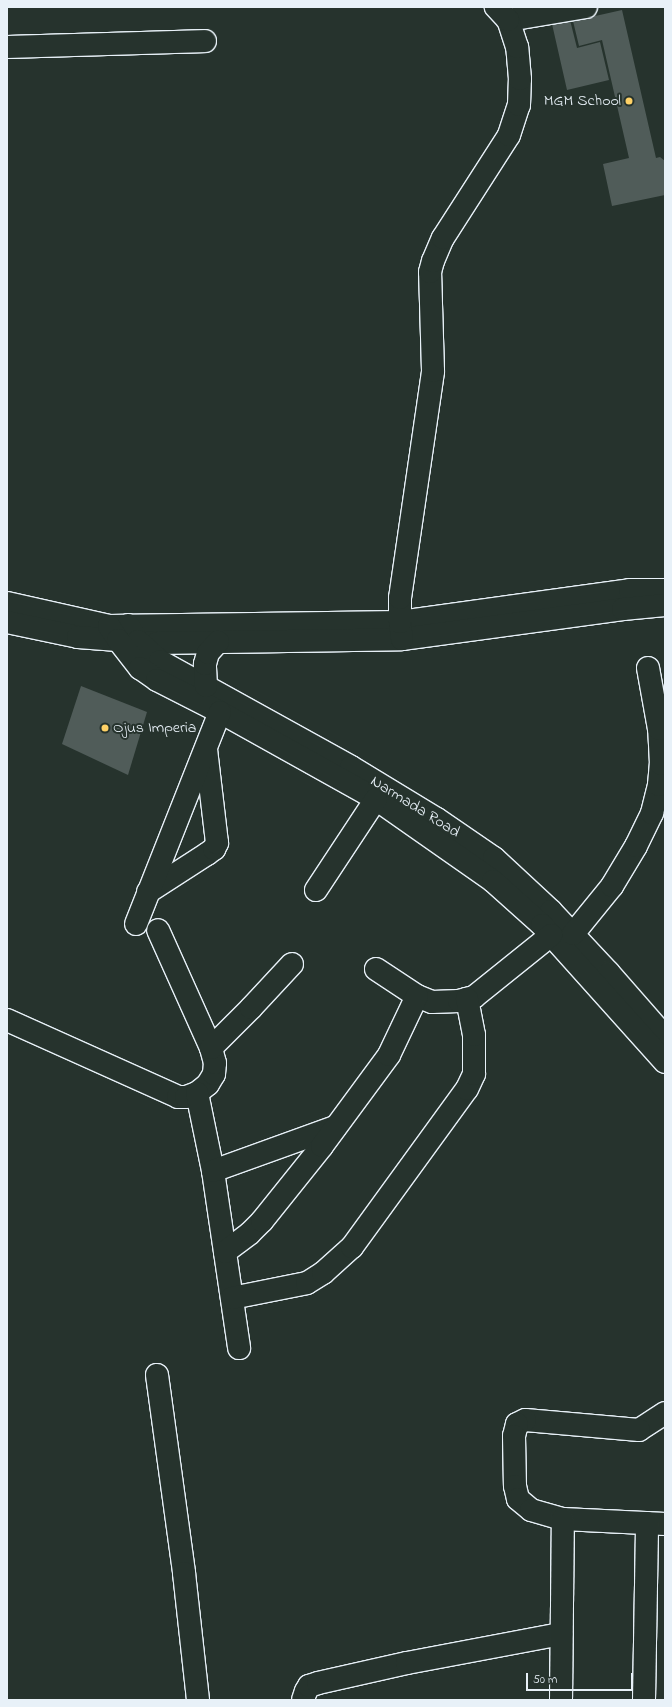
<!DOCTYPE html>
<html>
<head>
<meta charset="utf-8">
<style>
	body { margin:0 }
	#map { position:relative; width:672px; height:1707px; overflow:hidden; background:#26332d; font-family:"Indie Flower",sans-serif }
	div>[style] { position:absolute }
	.building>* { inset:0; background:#505c59 }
	.roads { filter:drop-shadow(1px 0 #e8f1f8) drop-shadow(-1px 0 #e8f1f8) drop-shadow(0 1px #e8f1f8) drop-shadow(0 -1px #e8f1f8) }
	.minor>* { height:22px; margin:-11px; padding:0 11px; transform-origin:11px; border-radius:11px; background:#26332d }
	.dots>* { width:11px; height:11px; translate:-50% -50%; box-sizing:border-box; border:2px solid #26332d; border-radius:50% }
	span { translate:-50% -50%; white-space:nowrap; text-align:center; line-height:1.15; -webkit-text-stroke:4px #26332d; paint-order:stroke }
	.poi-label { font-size:16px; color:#e8f1f8 }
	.right { translate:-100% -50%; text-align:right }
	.left { translate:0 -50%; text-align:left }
	.street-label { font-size:16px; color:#e8f1f8 }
	.frame { position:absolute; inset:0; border:8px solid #e8f1f8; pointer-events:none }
	.scale { position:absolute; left:526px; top:1673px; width:107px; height:18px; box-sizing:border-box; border:2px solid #e8f1f8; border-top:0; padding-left:5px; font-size:12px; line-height:14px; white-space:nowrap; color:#e8f1f8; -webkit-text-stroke:3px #26332d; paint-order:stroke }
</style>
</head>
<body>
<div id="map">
	<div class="building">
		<i style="clip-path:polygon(622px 10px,656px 158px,660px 157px,665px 161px,665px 195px,612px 206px,603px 164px,629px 158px,602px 40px,579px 46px,573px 21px)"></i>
		<i style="clip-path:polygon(570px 20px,577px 48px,600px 42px,609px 80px,567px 90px,552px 24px)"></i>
		<i style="clip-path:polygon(81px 686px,147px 712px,128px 775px,62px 744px)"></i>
	</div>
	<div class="roads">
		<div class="minor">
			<i style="left:508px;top:20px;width:79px;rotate:-9.5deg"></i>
			<i style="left:7px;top:47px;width:198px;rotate:-1.7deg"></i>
			<i style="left:7px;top:603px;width:105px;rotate:12.7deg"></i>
			<i style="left:109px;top:626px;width:291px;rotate:-0.8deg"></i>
			<i style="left:400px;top:622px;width:232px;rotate:-7.9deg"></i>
			<i style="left:630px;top:590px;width:35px"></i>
			<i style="left:7px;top:622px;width:73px;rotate:11.9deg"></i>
			<i style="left:78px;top:637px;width:79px;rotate:4.3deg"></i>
			<i style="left:157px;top:643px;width:245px;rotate:-0.9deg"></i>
			<i style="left:402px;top:639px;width:223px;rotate:-7.7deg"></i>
			<i style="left:623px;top:609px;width:42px;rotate:-5.4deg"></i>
			<i style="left:128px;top:625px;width:19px;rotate:58deg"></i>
			<i style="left:138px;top:641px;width:30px;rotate:42deg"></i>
			<i style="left:160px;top:661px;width:218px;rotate:29deg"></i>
			<i style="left:351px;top:767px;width:100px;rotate:31.2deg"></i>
			<i style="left:437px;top:819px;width:69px;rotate:34.4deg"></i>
			<i style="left:494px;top:858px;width:78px;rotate:42.9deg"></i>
			<i style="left:551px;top:911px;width:85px;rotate:46.9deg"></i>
			<i style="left:609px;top:973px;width:85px;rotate:48.8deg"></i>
			<i style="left:109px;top:626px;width:17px;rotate:57deg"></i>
			<i style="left:118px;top:640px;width:36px;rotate:52deg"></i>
			<i style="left:140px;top:668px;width:21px;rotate:35deg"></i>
			<i style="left:157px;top:680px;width:71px;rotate:26.9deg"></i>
			<i style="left:220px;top:712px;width:179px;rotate:29.1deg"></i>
			<i style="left:376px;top:799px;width:143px;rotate:35deg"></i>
			<i style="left:493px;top:881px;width:66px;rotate:41.9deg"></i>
			<i style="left:542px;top:925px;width:184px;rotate:48.1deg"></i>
			<i style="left:402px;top:639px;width:17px;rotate:-97deg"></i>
			<i style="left:400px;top:622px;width:24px;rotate:-90deg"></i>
			<i style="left:400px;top:598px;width:229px;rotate:-81.7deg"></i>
			<i style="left:433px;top:371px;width:99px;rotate:-91.7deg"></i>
			<i style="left:430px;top:272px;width:11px;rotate:-75deg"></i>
			<i style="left:433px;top:261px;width:25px;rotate:-67deg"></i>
			<i style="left:443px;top:238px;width:122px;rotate:-57.3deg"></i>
			<i style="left:509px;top:135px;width:32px;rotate:-72deg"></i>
			<i style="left:519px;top:105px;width:26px;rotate:-88deg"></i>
			<i style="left:520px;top:79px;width:32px;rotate:-95deg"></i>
			<i style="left:517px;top:47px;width:28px;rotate:-108deg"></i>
			<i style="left:508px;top:20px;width:18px;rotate:-133deg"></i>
			<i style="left:206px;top:686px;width:22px;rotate:-93deg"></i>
			<i style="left:205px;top:664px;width:11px;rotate:-75deg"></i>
			<i style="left:208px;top:653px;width:15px;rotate:-48deg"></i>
			<i style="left:316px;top:890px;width:109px;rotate:-56.6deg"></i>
			<i style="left:148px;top:892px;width:70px;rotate:-32.8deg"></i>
			<i style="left:207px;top:854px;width:9px;rotate:-36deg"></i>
			<i style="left:214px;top:849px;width:7px;rotate:-63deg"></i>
			<i style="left:217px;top:843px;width:94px;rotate:-96.7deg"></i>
			<i style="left:136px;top:924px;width:228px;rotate:-68.4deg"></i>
			<i style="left:573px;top:934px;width:62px;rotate:-50.9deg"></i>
			<i style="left:612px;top:886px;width:47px;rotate:-59deg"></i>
			<i style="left:636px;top:846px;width:37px;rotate:-64deg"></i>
			<i style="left:652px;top:813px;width:29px;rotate:-76deg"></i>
			<i style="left:659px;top:785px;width:21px;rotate:-85deg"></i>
			<i style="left:661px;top:764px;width:35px;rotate:-93deg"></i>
			<i style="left:659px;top:729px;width:62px;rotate:-100.2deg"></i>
			<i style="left:376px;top:969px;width:49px;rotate:33.4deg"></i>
			<i style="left:417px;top:996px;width:16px;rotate:22deg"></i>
			<i style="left:432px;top:1002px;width:27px;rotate:-2deg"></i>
			<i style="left:459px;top:1001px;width:16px;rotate:-15deg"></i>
			<i style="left:474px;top:997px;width:99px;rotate:-38.8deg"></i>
			<i style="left:7px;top:1020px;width:188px;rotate:24.2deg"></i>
			<i style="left:178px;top:1097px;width:8px"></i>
			<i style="left:186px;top:1097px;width:12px;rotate:-20deg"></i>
			<i style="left:197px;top:1093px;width:14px;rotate:-39deg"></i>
			<i style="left:208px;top:1084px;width:12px;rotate:-59deg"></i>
			<i style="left:214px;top:1074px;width:11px;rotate:-85deg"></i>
			<i style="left:215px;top:1063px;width:16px;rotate:-105deg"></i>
			<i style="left:211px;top:1048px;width:129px;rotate:-114.2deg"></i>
			<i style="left:211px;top:1048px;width:57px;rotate:-45deg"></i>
			<i style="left:251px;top:1008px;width:60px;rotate:-47deg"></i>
			<i style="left:197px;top:1093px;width:80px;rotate:78.4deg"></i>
			<i style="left:213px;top:1171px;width:179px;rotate:81.6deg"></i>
			<i style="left:213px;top:1171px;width:130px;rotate:-19.8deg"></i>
			<i style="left:225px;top:1252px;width:31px;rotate:-37deg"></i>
			<i style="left:250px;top:1233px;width:17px;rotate:-45deg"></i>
			<i style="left:262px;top:1221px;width:96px;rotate:-51.3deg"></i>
			<i style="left:322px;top:1146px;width:113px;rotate:-53.6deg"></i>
			<i style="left:389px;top:1055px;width:65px;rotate:-64.6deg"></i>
			<i style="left:232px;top:1298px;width:76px;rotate:-11.3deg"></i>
			<i style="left:307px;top:1283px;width:19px;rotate:-32deg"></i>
			<i style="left:323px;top:1273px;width:39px;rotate:-42deg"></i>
			<i style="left:352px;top:1247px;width:195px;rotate:-54deg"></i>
			<i style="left:467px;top:1089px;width:17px;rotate:-65deg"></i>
			<i style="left:474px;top:1074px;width:39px;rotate:-90deg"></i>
			<i style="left:474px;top:1035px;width:37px;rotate:-101deg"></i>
			<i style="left:157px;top:1375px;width:200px;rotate:82.2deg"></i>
			<i style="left:184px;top:1573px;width:128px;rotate:83.7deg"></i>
			<i style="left:665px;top:1413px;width:31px;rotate:147deg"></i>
			<i style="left:639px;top:1430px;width:114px;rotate:-175deg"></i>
			<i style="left:525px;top:1420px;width:9px;rotate:153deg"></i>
			<i style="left:517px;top:1424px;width:12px;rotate:104deg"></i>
			<i style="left:514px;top:1436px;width:50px;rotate:88.9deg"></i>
			<i style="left:515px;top:1486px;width:13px;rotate:77deg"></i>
			<i style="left:518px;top:1499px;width:17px;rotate:40deg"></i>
			<i style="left:531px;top:1510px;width:33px;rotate:16deg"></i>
			<i style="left:563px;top:1519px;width:102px;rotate:2.8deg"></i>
			<i style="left:303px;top:1700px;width:9px;rotate:-72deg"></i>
			<i style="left:306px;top:1691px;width:6px;rotate:-59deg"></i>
			<i style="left:309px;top:1686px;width:9px;rotate:-18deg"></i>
			<i style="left:318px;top:1683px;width:91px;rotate:-12.7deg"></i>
			<i style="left:407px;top:1663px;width:157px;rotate:-10.7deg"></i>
			<i style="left:561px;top:1700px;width:181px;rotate:-89.4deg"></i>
			<i style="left:644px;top:1700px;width:177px;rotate:-89deg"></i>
		</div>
	</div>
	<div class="dots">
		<i style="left:629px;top:101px;background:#ffd166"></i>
		<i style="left:105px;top:728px;background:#ffd166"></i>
	</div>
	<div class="poi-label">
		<span class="right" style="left:621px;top:101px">MGM School</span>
		<span class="left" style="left:113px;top:728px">Ojus Imperia</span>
	</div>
	<div class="street-label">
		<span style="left:415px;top:807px;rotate:32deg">Narmada Road</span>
	</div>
	<div class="frame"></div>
	<div class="scale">50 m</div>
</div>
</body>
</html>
